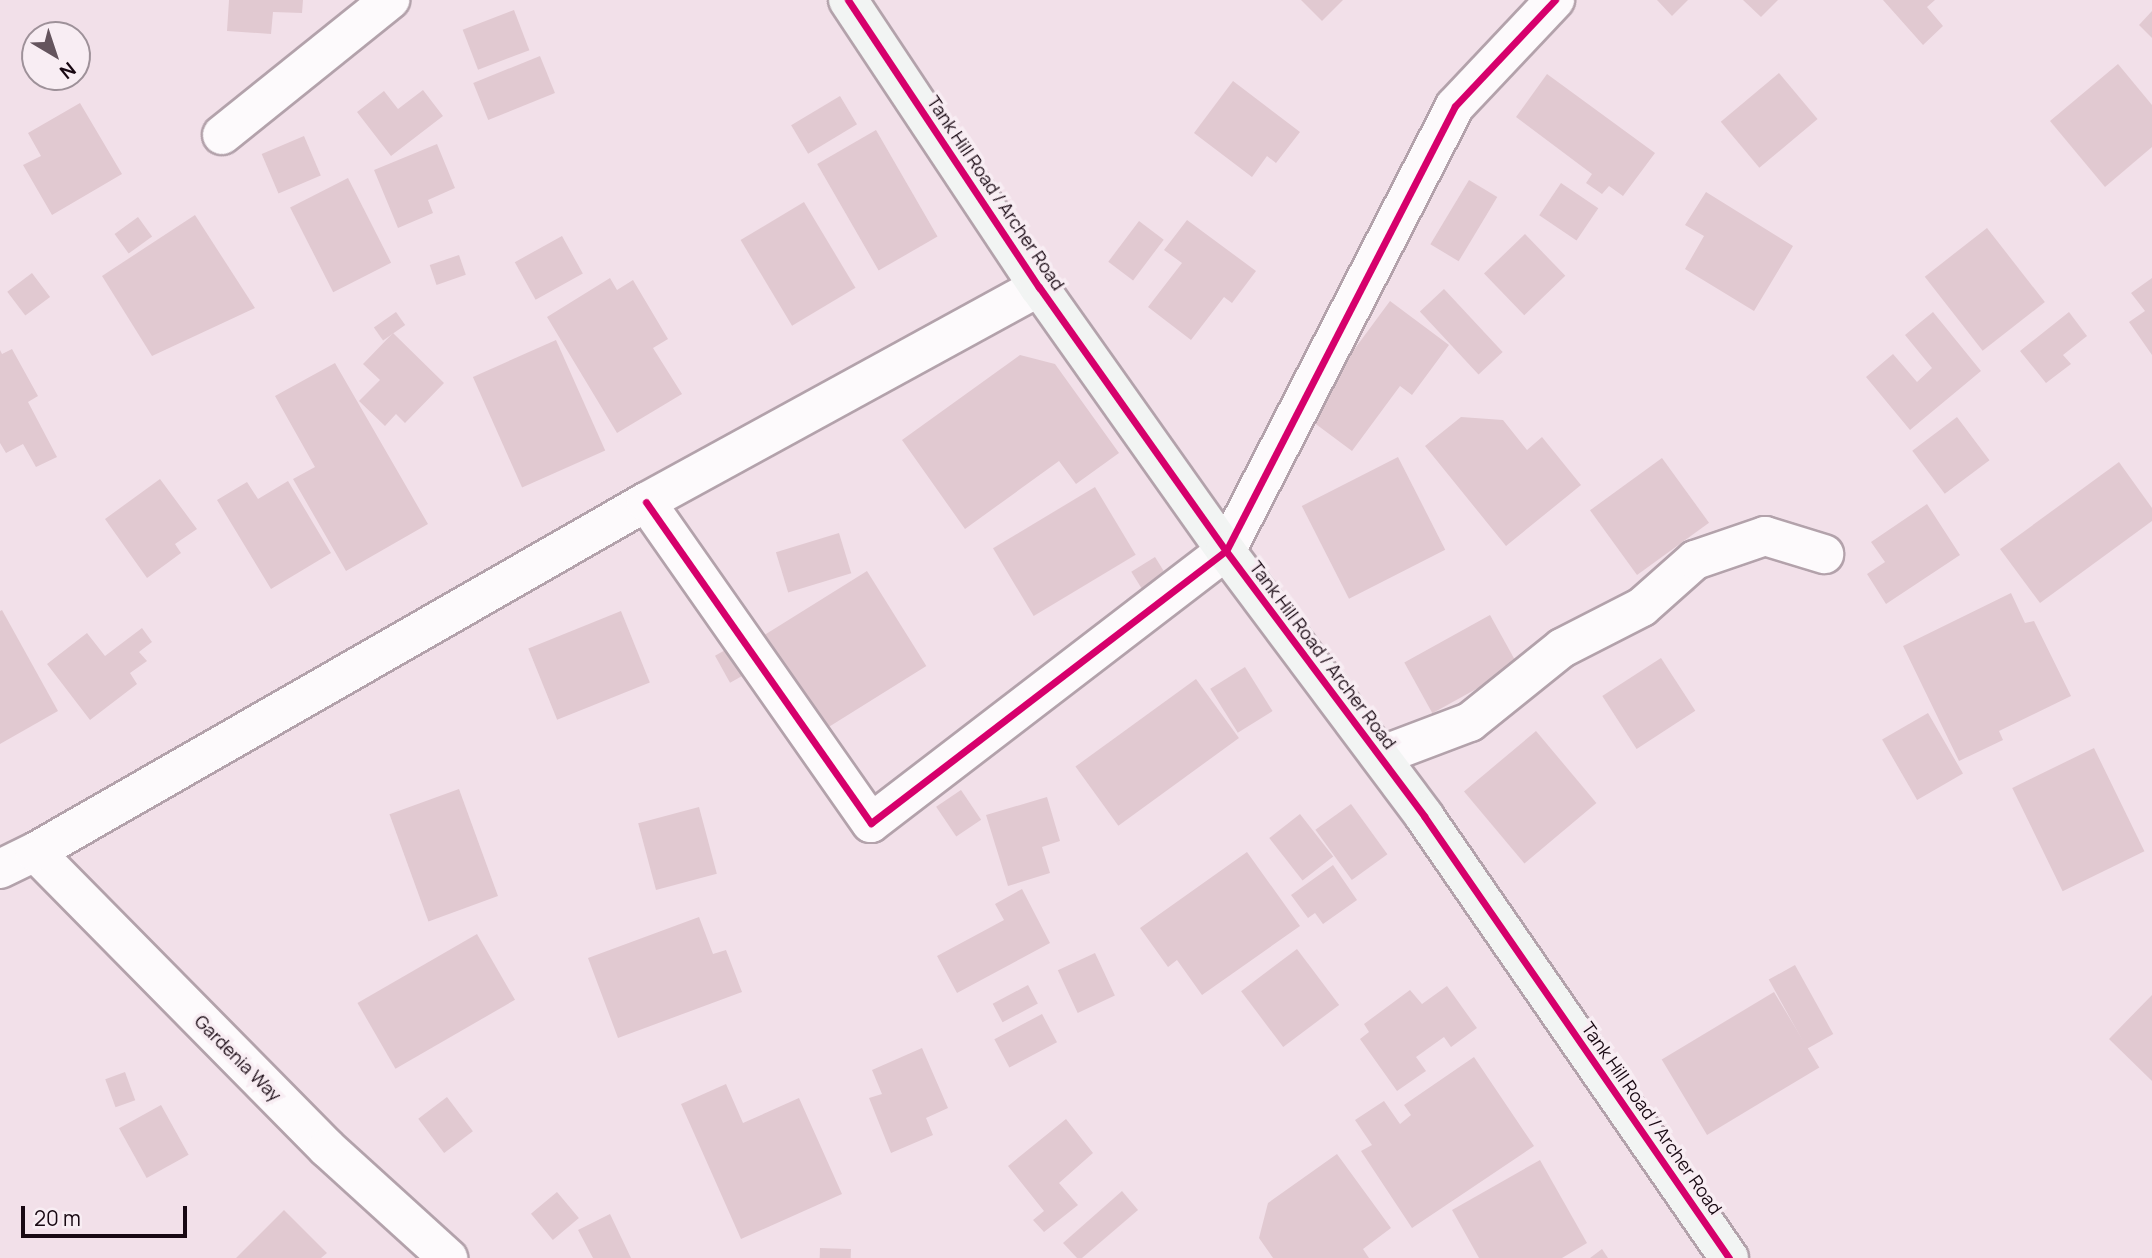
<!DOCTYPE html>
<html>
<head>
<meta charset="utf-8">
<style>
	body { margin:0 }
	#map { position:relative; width:2152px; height:1258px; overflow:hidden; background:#f2e0e9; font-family:Manrope,sans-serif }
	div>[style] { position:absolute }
	.building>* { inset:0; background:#e1c9d1; transform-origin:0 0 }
	.roads { filter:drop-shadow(2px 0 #b3a2ab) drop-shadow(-2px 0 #b3a2ab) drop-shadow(0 2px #b3a2ab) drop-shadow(0 -2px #b3a2ab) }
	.street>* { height:38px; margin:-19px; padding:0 19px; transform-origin:19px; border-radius:19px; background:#fdfafc }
	.secondary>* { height:38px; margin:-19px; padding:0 19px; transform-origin:19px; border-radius:19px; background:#f2f4f3 }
	.cycleway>* { height:7px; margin:-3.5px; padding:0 3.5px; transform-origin:3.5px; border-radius:3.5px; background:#d6006c }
	span { translate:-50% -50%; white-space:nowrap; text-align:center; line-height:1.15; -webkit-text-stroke:7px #f8edf3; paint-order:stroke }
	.street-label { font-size:18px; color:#180812 }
	.north { position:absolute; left:21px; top:21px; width:70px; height:70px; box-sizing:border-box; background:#f8edf3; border:2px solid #9e9199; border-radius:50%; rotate:141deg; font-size:19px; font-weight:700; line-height:28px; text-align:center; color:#180812 }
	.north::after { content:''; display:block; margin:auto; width:24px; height:32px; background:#64545d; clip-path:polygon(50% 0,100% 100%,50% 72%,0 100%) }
	.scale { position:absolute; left:21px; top:1206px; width:166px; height:32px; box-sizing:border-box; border:4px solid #180812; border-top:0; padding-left:9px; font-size:21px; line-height:24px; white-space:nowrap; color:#180812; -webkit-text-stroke:5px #f8edf3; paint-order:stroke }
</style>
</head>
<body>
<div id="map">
	<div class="building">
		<i style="clip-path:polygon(229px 0,303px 0,302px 13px,273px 12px,271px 34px,227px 31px)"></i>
		<i style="clip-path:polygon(1301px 0,1343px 0,1322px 21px)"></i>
		<i style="clip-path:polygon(1657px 0,1688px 0,1672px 16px)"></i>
		<i style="clip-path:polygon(1743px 0,1778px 0,1761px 17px)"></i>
		<i style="clip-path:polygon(1883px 0,1935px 0,1927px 7px,1943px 26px,1923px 45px)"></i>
		<i style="left:514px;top:10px;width:43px;height:55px;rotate:69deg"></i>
		<i style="clip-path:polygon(2152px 11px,2152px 38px,2139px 25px)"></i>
		<i style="left:540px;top:56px;width:40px;height:72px;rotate:68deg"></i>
		<i style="clip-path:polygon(2118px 64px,2152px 105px,2152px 147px,2105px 187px,2050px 121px)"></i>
		<i style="left:1779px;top:73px;width:60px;height:76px;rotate:50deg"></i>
		<i style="clip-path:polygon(1547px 74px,1655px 153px,1623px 196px,1609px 186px,1602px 194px,1586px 183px,1592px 174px,1516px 117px)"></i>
		<i style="clip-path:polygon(1233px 81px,1300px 132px,1276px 163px,1267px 156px,1252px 177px,1194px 133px)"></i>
		<i style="clip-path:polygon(423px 90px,443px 116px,391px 156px,357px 112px,384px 91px,398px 109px)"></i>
		<i style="left:840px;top:96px;width:33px;height:57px;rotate:59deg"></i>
		<i style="clip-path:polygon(80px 103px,122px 174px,52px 215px,23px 165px,41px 156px,28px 133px)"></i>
		<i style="left:876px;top:130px;width:123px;height:68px;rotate:60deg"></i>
		<i style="left:304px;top:136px;width:43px;height:46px;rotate:67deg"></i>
		<i style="clip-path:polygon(437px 144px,455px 188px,428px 200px,433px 213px,398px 228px,374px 170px)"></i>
		<i style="left:348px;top:178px;width:95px;height:65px;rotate:63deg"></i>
		<i style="left:1469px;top:180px;width:33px;height:75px;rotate:31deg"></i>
		<i style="left:1561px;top:183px;width:45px;height:39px;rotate:34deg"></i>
		<i style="clip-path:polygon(1706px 192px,1793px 246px,1754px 311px,1685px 269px,1704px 236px,1685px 225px)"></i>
		<i style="left:804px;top:202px;width:100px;height:74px;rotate:59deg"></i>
		<i style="clip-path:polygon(195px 215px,255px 308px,152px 356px,102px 276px)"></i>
		<i style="left:138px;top:217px;width:24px;height:29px;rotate:54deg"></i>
		<i style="clip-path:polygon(1187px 220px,1256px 271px,1232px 303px,1224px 297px,1191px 340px,1148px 307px,1182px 263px,1164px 250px)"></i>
		<i style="left:1139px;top:221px;width:31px;height:51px;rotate:37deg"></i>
		<i style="left:1987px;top:228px;width:94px;height:79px;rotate:52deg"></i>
		<i style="left:1525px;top:234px;width:58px;height:57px;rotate:46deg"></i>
		<i style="left:562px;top:236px;width:43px;height:54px;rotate:61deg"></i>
		<i style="left:459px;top:255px;width:21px;height:31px;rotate:71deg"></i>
		<i style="left:32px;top:273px;width:30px;height:31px;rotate:53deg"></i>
		<i style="clip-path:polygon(610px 278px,617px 290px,633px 280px,668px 339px,653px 348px,682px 394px,617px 433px,547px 317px)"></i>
		<i style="clip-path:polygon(2152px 278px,2152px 355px,2129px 322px,2145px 311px,2131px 293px)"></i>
		<i style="left:1444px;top:289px;width:86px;height:33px;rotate:47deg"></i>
		<i style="clip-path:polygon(1390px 301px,1449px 345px,1412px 395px,1400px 386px,1352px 451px,1305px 416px)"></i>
		<i style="left:396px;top:312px;width:16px;height:27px;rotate:55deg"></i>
		<i style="clip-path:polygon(1933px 312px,1981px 371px,1910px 430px,1866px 377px,1893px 354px,1917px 382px,1932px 368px,1905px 335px)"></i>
		<i style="clip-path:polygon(2069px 312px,2087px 336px,2063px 355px,2071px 364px,2046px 383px,2020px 351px)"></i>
		<i style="clip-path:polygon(393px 333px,444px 383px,405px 423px,396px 414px,385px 426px,359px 401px,380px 380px,363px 364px)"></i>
		<i style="left:556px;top:340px;width:121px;height:91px;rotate:66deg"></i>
		<i style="clip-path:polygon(12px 349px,38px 396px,28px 402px,57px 457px,36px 467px,23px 444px,6px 453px,0 443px,0 350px,2px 354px)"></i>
		<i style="clip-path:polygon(1020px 355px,1055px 364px,1119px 453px,1076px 484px,1059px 461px,965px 529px,902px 440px)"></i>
		<i style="clip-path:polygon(335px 363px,428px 524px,346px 571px,293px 479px,315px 467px,275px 396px)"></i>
		<i style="clip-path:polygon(1461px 417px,1503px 420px,1527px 450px,1542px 437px,1581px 485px,1506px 546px,1425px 446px)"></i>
		<i style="left:1957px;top:417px;width:54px;height:56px;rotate:53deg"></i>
		<i style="left:1398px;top:457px;width:104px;height:108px;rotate:63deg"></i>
		<i style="left:1662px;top:458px;width:80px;height:89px;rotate:54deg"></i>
		<i style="clip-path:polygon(2119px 462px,2152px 508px,2152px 521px,2040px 603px,2000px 549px)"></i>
		<i style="clip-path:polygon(160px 479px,197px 529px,175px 544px,181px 553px,147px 578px,105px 519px)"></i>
		<i style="clip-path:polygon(288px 481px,331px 553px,271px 589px,217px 500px,247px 482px,258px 499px)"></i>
		<i style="left:1095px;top:487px;width:79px;height:119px;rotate:59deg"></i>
		<i style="clip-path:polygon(1927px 504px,1960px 555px,1886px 604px,1867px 574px,1885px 562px,1871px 542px)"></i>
		<i style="left:839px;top:533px;width:42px;height:66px;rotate:73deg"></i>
		<i style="left:1155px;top:557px;width:32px;height:28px;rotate:58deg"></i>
		<i style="left:867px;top:571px;width:112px;height:127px;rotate:58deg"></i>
		<i style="clip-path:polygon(2011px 593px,2025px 623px,2034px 621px,2071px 696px,1999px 731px,2003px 740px,1959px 761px,1903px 646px)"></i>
		<i style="clip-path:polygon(2px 610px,58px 711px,0 744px,0 611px)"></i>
		<i style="left:621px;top:611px;width:77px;height:100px;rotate:68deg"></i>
		<i style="left:1490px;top:615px;width:58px;height:98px;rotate:61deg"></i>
		<i style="clip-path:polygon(142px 628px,152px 642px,139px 652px,147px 661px,130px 673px,137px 684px,90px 720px,47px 664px,87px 633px,105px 656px)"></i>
		<i style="left:736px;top:644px;width:31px;height:24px;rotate:61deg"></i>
		<i style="left:1661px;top:658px;width:63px;height:70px;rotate:57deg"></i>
		<i style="left:1245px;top:667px;width:52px;height:41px;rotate:58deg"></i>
		<i style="left:1196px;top:679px;width:73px;height:149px;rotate:54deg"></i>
		<i style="left:1928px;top:713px;width:70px;height:53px;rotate:60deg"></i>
		<i style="left:1536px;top:731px;width:94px;height:94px;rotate:50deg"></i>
		<i style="left:2094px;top:748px;width:115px;height:91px;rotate:64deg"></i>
		<i style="left:459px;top:789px;width:114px;height:74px;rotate:70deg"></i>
		<i style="left:961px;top:790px;width:36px;height:30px;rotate:56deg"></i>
		<i style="clip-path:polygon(1047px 797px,1060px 841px,1042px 847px,1050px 873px,1008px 886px,986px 815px)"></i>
		<i style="left:1351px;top:804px;width:62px;height:44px;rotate:54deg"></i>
		<i style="left:699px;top:807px;width:69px;height:63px;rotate:75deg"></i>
		<i style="left:1300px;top:814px;width:54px;height:39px;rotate:52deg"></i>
		<i style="clip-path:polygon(1247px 852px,1300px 926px,1202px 995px,1177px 960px,1168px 967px,1140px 928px)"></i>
		<i style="clip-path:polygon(1333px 865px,1357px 900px,1323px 924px,1315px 913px,1308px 918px,1291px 895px)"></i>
		<i style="clip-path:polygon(1022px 889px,1050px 943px,957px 993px,937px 956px,1004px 920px,995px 904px)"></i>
		<i style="clip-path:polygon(699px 917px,713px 954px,726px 950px,742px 992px,618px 1038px,588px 958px)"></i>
		<i style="left:477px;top:934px;width:76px;height:138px;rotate:60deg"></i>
		<i style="left:1297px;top:949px;width:70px;height:70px;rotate:53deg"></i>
		<i style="left:1095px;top:953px;width:47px;height:41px;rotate:65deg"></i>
		<i style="left:1795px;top:965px;width:79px;height:30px;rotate:61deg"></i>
		<i style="left:1028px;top:985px;width:21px;height:40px;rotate:62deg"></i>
		<i style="clip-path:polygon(1447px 986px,1477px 1028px,1451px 1047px,1444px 1037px,1416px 1057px,1426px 1071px,1397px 1091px,1360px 1039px,1369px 1032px,1364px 1024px,1410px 990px,1422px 1004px)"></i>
		<i style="left:1774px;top:992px;width:88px;height:131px;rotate:59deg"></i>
		<i style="clip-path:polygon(2152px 995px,2152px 1081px,2109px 1039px)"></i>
		<i style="left:1042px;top:1014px;width:32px;height:54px;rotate:62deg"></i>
		<i style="clip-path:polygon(922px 1048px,948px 1108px,926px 1118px,933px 1135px,891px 1153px,869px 1098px,882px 1094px,872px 1070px)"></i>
		<i style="clip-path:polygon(1474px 1057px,1534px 1146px,1412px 1228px,1361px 1151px,1372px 1145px,1355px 1120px,1384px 1101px,1400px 1124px,1411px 1115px,1404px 1105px)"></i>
		<i style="left:125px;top:1072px;width:30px;height:21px;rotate:70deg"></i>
		<i style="clip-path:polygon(726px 1084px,743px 1123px,799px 1098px,842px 1194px,741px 1239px,681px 1104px)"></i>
		<i style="left:447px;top:1097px;width:43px;height:36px;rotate:53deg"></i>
		<i style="left:161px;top:1105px;width:57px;height:48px;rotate:61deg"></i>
		<i style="clip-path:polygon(1066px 1119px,1093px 1153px,1059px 1183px,1078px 1205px,1044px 1232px,1033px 1220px,1044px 1211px,1008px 1166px)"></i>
		<i style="clip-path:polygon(1337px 1154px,1391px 1228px,1363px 1249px,1369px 1258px,1273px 1258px,1259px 1238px,1268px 1203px)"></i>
		<i style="clip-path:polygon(1540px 1160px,1587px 1243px,1562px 1258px,1479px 1258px,1452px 1210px)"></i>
		<i style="clip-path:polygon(1122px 1191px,1138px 1210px,1082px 1258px,1077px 1258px,1063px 1243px)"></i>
		<i style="left:557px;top:1192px;width:34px;height:34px;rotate:50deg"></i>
		<i style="clip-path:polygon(284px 1210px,327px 1253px,321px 1258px,236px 1258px)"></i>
		<i style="clip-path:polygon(610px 1214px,631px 1258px,593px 1258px,578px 1230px)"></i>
		<i style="left:820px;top:1248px;width:31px;height:10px;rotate:2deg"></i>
		<i style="clip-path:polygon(1602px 1249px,1608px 1258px,1590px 1258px)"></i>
	</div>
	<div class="roads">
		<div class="street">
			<i style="left:222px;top:135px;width:216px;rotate:-38.8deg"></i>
			<i style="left:646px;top:502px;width:392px;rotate:55deg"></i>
			<i style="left:871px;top:823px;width:447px;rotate:-37.5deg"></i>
			<i style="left:1226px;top:551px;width:500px;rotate:-62.77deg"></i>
			<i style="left:1455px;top:106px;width:146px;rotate:-46.7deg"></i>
			<i style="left:1380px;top:756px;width:96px;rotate:-20.7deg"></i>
			<i style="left:1470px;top:722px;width:118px;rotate:-38.8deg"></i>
			<i style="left:1562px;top:648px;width:90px;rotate:-27.1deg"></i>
			<i style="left:1642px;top:607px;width:71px;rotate:-41.6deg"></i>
			<i style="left:1695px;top:560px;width:74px;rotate:-18.9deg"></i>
			<i style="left:1765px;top:536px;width:62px;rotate:17deg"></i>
			<i style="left:35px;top:852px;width:416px;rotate:45.4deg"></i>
			<i style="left:327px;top:1148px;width:164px;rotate:42.3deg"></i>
			<i style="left:0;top:869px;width:39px;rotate:-26deg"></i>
			<i style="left:35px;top:852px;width:704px;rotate:-29.81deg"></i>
			<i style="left:646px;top:502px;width:448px;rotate:-28.7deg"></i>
		</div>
		<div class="secondary">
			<i style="left:848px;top:0;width:345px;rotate:56.4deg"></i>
			<i style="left:1039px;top:287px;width:324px;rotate:54.7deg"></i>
			<i style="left:1226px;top:551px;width:331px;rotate:53.2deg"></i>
			<i style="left:1424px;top:816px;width:537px;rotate:55.39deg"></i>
		</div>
	</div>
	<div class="cycleway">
		<i style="left:848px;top:0;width:345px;rotate:56.4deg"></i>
		<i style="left:1039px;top:287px;width:324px;rotate:54.7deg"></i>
		<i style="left:1226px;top:551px;width:331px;rotate:53.2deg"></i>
		<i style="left:1424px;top:816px;width:537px;rotate:55.39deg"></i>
		<i style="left:646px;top:502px;width:392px;rotate:55deg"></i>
		<i style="left:871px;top:823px;width:447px;rotate:-37.5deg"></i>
		<i style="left:1226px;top:551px;width:500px;rotate:-62.77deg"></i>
		<i style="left:1455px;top:106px;width:146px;rotate:-46.7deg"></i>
	</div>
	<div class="street-label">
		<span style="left:996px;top:193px;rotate:56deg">Tank Hill Road / Archer Road</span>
		<span style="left:1323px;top:655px;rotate:53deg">Tank Hill Road / Archer Road</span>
		<span style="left:238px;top:1058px;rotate:45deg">Gardenia Way</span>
		<span style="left:1652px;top:1118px;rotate:55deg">Tank Hill Road / Archer Road</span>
	</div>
	<div class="north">N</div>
	<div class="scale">20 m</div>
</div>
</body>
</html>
